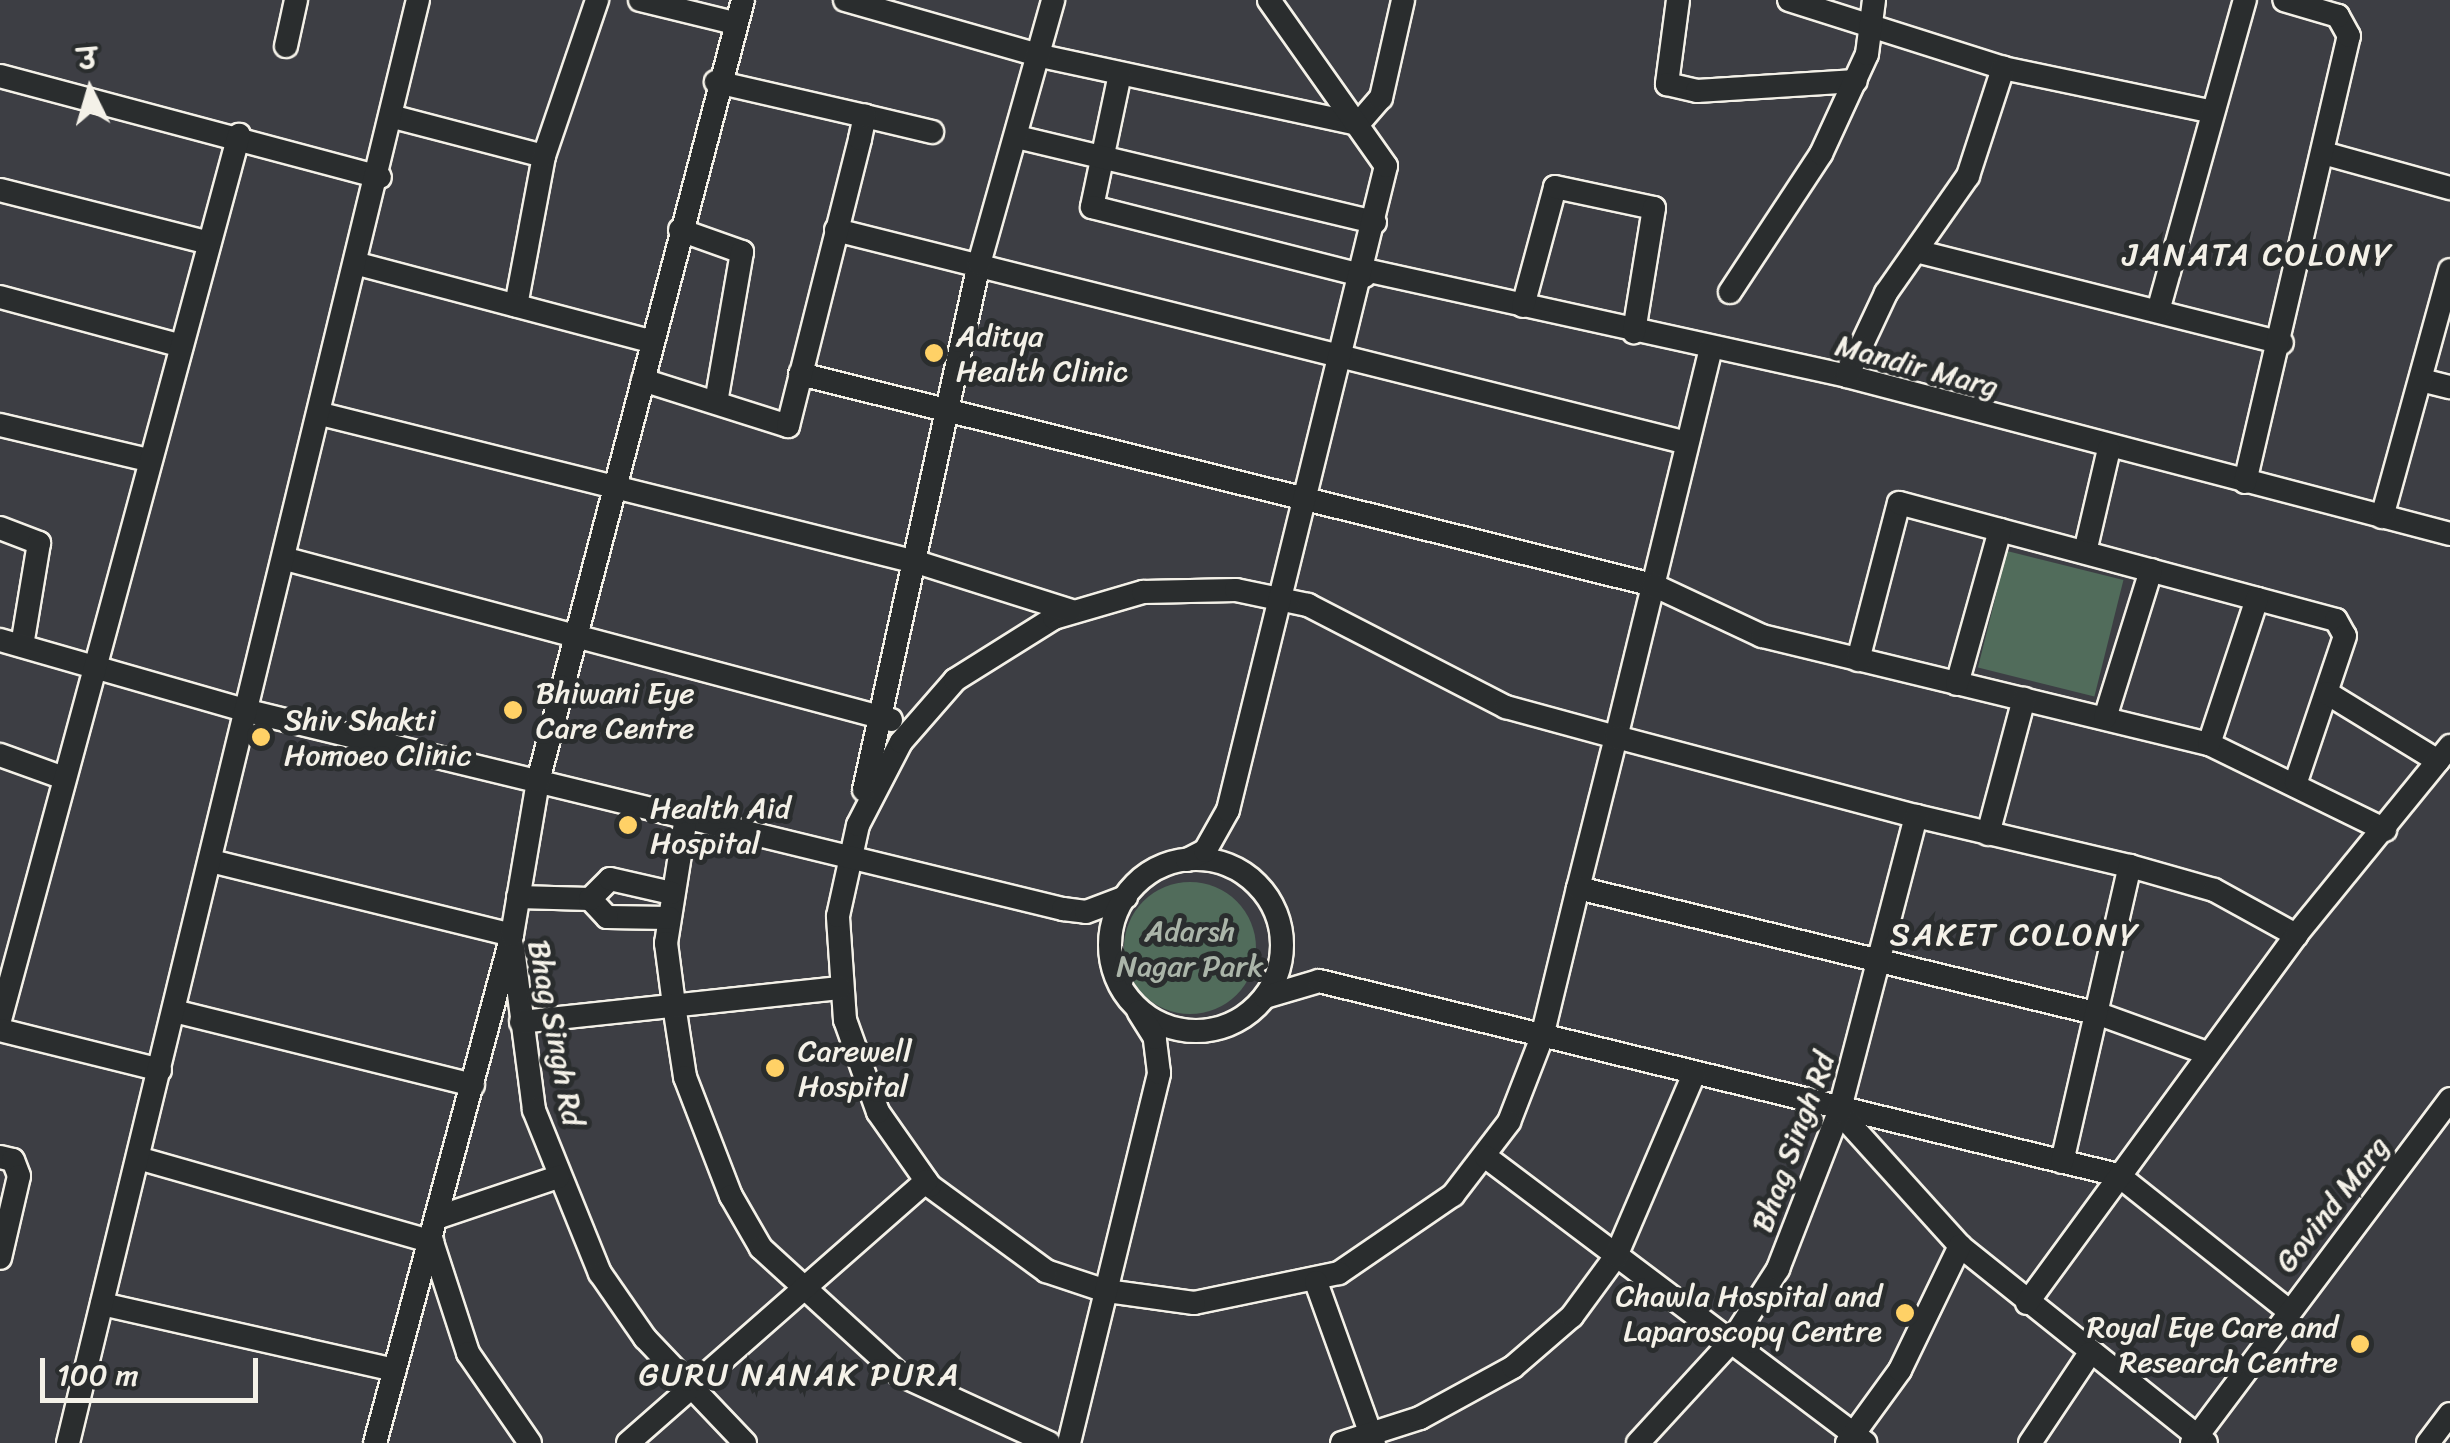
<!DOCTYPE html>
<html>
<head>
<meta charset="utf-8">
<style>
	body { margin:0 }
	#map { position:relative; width:2450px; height:1443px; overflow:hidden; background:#3d3e44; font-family:Sriracha,"Playpen Sans Deva",sans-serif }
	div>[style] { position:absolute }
	.green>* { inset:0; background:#516c5b; transform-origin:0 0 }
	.round { border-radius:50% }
	.roads { filter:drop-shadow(2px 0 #f4f1e8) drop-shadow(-2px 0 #f4f1e8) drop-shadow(0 2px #f4f1e8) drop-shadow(0 -2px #f4f1e8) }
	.minor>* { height:22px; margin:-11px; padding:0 11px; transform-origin:11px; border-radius:11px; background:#2a2d2e }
	.minor>.ring { margin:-11px; padding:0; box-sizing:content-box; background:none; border:22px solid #2a2d2e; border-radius:50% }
	.dots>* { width:28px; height:28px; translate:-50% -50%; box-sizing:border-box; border:5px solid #2a2d2e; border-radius:50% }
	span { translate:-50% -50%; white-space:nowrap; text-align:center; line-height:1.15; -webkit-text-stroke:10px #2a2d2e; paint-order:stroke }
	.poi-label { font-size:30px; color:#f4f1e8 }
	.left { translate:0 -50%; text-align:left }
	.right { translate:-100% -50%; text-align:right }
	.street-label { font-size:30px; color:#f4f1e8 }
	.park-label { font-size:30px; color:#abb5a9 }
	.neighbourhood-label { font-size:32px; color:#f4f1e8; letter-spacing:2.5px }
	.north { position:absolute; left:40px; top:40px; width:100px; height:100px; -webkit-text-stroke:8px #2a2d2e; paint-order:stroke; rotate:355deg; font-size:28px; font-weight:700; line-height:40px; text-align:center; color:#f4f1e8 }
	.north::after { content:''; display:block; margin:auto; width:35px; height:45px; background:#f4f1e8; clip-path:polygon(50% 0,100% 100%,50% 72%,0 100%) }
	.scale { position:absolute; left:40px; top:1358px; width:218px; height:45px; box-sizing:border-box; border:5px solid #f4f1e8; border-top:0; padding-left:12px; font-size:30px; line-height:35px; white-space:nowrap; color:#f4f1e8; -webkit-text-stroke:8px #2a2d2e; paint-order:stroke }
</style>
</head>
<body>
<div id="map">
	<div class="green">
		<i style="left:2007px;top:551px;width:120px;height:120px;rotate:14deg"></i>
		<i class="round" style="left:1124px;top:882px;width:132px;height:132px"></i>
	</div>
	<div class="roads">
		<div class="minor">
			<i style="left:640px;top:0;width:97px;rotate:13.7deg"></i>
			<i style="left:845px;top:0;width:204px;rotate:15.9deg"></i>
			<i style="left:1041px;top:56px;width:324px;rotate:12.1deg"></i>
			<i style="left:1358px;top:124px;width:35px;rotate:-49deg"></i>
			<i style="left:1381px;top:98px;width:100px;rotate:-77.3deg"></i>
			<i style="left:1678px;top:0;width:85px;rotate:97.5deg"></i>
			<i style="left:1667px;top:84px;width:31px;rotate:13deg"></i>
			<i style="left:1697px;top:91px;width:159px;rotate:-3.6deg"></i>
			<i style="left:1789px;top:0;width:225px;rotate:17.6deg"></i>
			<i style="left:2003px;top:68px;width:209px;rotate:11.8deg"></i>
			<i style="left:286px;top:46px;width:47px;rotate:-77.7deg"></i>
			<i style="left:1120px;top:74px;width:136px;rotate:101.9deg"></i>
			<i style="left:1092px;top:207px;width:281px;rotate:14.2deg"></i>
			<i style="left:0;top:76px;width:393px;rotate:14.9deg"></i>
			<i style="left:865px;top:116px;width:69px;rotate:13.4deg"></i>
			<i style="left:394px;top:117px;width:155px;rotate:14.6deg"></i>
			<i style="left:544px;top:156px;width:152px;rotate:100.6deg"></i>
			<i style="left:1017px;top:137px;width:368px;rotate:13.4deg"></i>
			<i style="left:2327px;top:154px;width:128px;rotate:15.5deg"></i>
			<i style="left:544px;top:156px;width:165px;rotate:-71.2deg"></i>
			<i style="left:0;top:190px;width:216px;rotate:14.2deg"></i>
			<i style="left:680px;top:230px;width:66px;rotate:19.5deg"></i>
			<i style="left:742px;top:252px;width:152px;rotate:99.8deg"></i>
			<i style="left:836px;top:230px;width:877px;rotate:14.05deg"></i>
			<i style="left:1920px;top:252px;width:373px;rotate:14.1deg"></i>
			<i style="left:358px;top:264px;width:305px;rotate:14.8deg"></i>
			<i style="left:1365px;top:270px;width:494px;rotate:12.4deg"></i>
			<i style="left:1847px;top:376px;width:623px;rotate:14.68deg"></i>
			<i style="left:1730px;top:292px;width:165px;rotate:-56.6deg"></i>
			<i style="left:1821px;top:154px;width:110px;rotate:-65.3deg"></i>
			<i style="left:1867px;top:54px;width:54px;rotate:-82.6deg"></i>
			<i style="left:0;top:297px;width:188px;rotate:15.1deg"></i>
			<i style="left:1523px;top:306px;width:123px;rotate:-74.9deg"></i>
			<i style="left:1555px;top:187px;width:101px;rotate:12deg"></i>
			<i style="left:1654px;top:208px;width:126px;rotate:99.2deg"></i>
			<i style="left:2158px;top:311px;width:323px;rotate:-74.4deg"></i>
			<i style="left:1711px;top:348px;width:400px;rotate:103.7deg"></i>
			<i style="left:1616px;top:737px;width:156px;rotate:104.1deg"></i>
			<i style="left:1578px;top:888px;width:153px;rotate:103.6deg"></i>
			<i style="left:1542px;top:1037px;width:91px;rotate:111.2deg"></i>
			<i style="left:1509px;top:1122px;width:92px;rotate:127.5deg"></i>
			<i style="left:1453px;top:1195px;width:138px;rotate:145.6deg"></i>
			<i style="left:1339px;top:1273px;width:148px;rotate:168.3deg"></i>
			<i style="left:1194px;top:1303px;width:89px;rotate:-172.2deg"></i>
			<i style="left:1106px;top:1291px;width:63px;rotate:-161.6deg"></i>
			<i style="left:1046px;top:1271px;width:144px;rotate:-143.8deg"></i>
			<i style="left:930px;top:1186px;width:90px;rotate:-125.1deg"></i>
			<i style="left:878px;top:1112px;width:98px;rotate:-109.7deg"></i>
			<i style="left:845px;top:1020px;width:104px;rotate:-93.9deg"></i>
			<i style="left:838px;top:916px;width:93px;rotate:-77.6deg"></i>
			<i style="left:858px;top:825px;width:93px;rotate:-62.6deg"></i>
			<i style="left:901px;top:742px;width:82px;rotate:-48.9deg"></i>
			<i style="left:955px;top:680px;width:117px;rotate:-32.1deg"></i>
			<i style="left:1054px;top:618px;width:93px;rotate:-16.3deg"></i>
			<i style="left:1143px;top:592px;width:93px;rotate:-1.2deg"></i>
			<i style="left:1236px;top:590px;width:74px;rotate:11.8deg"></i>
			<i style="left:1308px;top:605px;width:223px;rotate:27.3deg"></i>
			<i style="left:1506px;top:707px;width:114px;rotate:15.3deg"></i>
			<i style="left:1616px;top:737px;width:310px;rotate:14.8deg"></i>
			<i style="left:1916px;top:816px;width:220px;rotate:13.2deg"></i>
			<i style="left:2130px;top:866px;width:87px;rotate:15.9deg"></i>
			<i style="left:2214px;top:890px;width:94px;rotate:28.8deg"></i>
			<i style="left:800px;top:374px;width:879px;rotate:13.89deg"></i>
			<i style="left:1653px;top:585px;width:120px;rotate:25.1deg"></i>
			<i style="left:1762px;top:636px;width:460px;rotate:13.6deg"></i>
			<i style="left:2209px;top:744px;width:196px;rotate:26deg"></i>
			<i style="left:1847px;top:376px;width:92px;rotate:-64.8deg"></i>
			<i style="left:1886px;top:293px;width:143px;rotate:-55deg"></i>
			<i style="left:1968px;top:176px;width:114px;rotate:-72deg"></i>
			<i style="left:643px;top:380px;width:152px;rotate:17.6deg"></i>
			<i style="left:788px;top:426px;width:296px;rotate:-75.9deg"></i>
			<i style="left:860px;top:139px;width:24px;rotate:-78deg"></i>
			<i style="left:865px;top:116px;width:153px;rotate:-167.1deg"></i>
			<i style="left:2421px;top:380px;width:30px;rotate:14deg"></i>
			<i style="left:321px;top:414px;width:617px;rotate:13.97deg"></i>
			<i style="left:920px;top:563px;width:158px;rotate:17.6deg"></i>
			<i style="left:0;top:425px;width:152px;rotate:13.3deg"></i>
			<i style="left:2245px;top:482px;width:458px;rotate:-76.9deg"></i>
			<i style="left:2349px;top:36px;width:23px;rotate:-119deg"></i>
			<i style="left:2338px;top:16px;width:56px;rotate:-163.5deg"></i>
			<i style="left:2382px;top:517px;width:256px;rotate:-74.6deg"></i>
			<i style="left:0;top:528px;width:42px;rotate:21deg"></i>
			<i style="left:39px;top:543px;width:104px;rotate:99.4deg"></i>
			<i style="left:2085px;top:552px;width:106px;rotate:-76.9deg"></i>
			<i style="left:286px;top:559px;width:626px;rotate:14.9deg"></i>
			<i style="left:0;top:640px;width:258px;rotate:16deg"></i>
			<i style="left:248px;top:711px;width:839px;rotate:13.66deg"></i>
			<i style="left:1063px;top:909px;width:23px;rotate:7deg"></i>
			<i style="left:1086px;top:912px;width:43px;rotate:-20.6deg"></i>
			<i style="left:1858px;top:660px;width:162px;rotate:-75.4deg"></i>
			<i style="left:1899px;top:503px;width:452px;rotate:15deg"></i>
			<i style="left:2336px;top:620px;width:18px;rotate:61deg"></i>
			<i style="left:2345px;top:636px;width:154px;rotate:108.6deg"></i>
			<i style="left:1957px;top:684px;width:160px;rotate:-74.4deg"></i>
			<i style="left:2327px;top:693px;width:130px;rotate:31.5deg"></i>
			<i style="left:2105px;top:718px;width:155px;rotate:-72.7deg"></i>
			<i style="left:2209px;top:744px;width:153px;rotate:-71.7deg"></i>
			<i style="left:0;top:755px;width:65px;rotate:19.8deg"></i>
			<i style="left:864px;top:790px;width:538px;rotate:-77.67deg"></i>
			<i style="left:979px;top:264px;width:274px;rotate:-74.3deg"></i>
			<i style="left:686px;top:817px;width:128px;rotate:99deg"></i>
			<i style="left:666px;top:943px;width:63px;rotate:82.6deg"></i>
			<i style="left:674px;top:1005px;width:73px;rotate:81.3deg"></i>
			<i style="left:685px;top:1077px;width:128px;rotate:68.9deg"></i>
			<i style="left:731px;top:1196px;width:60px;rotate:60deg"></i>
			<i style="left:761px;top:1248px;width:187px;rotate:42.4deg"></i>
			<i style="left:899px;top:1374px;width:165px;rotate:24.7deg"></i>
			<i style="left:1988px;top:834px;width:140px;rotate:-75.1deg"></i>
			<i class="ring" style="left:1110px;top:859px;width:150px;height:150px"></i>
			<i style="left:1187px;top:860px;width:20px;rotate:-27deg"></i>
			<i style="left:1205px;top:851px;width:47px;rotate:-60.7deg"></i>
			<i style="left:1228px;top:810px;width:663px;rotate:-76.22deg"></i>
			<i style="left:1386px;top:166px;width:203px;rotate:-125.2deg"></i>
			<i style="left:211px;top:861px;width:310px;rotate:13.8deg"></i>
			<i style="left:1578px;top:888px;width:536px;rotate:13.6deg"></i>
			<i style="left:2099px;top:1014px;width:115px;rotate:19.9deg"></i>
			<i style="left:518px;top:897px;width:72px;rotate:1.6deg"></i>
			<i style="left:669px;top:918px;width:62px;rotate:-179.1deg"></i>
			<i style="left:607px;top:917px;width:25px;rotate:-133deg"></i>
			<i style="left:590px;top:899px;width:28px;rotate:-45deg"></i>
			<i style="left:610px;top:879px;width:63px;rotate:12.9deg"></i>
			<i style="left:513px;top:948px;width:163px;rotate:82.6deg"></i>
			<i style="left:534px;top:1110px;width:176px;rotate:68deg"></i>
			<i style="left:600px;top:1273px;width:79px;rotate:55.3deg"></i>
			<i style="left:645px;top:1338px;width:145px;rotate:46.4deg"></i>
			<i style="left:1265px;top:997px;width:56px;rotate:-16.5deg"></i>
			<i style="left:1319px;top:981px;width:822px;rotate:13.65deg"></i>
			<i style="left:2118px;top:1175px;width:217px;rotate:38.5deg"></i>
			<i style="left:174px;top:1011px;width:308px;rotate:13.9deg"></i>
			<i style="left:0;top:1020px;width:917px;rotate:-74.89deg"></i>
			<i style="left:521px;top:1022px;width:321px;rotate:-6.1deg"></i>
			<i style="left:0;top:1030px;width:165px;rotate:14deg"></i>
			<i style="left:1839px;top:1112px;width:181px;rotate:47.9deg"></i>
			<i style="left:1960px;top:1246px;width:315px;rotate:38.7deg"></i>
			<i style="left:0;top:1157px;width:13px;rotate:13deg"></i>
			<i style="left:13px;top:1160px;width:17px;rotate:69deg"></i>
			<i style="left:19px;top:1176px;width:84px;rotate:103deg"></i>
			<i style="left:1486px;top:1157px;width:475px;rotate:37deg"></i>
			<i style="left:138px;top:1158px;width:306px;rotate:15.9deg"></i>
			<i style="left:432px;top:1242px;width:117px;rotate:72deg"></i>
			<i style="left:468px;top:1353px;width:109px;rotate:55.4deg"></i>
			<i style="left:2062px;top:1162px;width:304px;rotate:-77.1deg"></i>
			<i style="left:439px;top:1217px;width:126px;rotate:-18.6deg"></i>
			<i style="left:1316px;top:1282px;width:171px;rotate:70.2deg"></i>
			<i style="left:2027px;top:1303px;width:456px;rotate:-53.8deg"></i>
			<i style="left:2296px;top:935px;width:244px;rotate:-50.8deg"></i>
			<i style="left:102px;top:1304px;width:300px;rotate:12.7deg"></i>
			<i style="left:68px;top:1443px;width:1485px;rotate:-76.37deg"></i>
			<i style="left:375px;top:1443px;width:526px;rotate:-74.91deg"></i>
			<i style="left:512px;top:935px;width:156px;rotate:-80.4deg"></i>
			<i style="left:538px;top:781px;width:807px;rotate:-75.29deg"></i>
			<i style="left:628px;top:1443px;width:397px;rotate:-41.3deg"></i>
			<i style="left:1069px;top:1443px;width:381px;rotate:-76.3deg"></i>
			<i style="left:1159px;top:1073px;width:35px;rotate:-97deg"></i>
			<i style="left:1155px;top:1038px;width:31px;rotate:-122deg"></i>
			<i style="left:1342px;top:1443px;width:82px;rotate:-17.8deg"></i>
			<i style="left:1420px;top:1418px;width:106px;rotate:-28.7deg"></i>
			<i style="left:1513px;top:1367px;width:78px;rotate:-40.8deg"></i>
			<i style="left:1572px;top:1316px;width:74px;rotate:-53.7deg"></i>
			<i style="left:1616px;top:1256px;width:198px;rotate:-66.8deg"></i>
			<i style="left:1638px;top:1443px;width:137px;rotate:-47.4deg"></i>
			<i style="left:1731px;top:1342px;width:87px;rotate:-57.2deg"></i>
			<i style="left:1778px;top:1269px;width:168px;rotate:-68.8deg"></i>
			<i style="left:1839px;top:1112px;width:306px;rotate:-75.4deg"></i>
			<i style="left:1847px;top:1443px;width:90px;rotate:-54deg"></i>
			<i style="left:1900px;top:1370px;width:138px;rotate:-64.2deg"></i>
			<i style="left:2030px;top:1443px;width:108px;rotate:-56.3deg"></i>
			<i style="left:2192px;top:1443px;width:430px;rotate:-53.1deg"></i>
			<i style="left:2428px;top:1443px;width:36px;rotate:-53deg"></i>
		</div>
	</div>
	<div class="dots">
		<i style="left:934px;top:353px;background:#ffd166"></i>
		<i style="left:513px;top:710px;background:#ffd166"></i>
		<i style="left:261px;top:737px;background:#ffd166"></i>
		<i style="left:628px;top:825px;background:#ffd166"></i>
		<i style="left:775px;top:1068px;background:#ffd166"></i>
		<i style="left:1905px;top:1313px;background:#ffd166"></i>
		<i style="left:2360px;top:1344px;background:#ffd166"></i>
	</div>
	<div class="poi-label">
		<span class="left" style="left:956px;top:353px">Aditya<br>Health Clinic</span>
		<span class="left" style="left:536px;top:710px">Bhiwani Eye<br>Care Centre</span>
		<span class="left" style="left:284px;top:737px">Shiv Shakti<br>Homoeo Clinic</span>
		<span class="left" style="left:650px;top:825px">Health Aid<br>Hospital</span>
		<span class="left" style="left:798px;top:1068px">Carewell<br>Hospital</span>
		<span class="right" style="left:1882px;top:1313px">Chawla Hospital and<br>Laparoscopy Centre</span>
		<span class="right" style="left:2338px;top:1344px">Royal Eye Care and<br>Research Centre</span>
	</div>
	<div class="street-label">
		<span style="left:1917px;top:366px;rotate:15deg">Mandir Marg</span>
		<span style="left:556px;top:1033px;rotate:79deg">Bhag Singh Rd</span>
		<span style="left:1793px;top:1142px;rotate:-70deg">Bhag Singh Rd</span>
		<span style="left:2332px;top:1204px;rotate:-52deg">Govind Marg</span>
	</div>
	<div class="park-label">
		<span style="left:1190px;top:948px">Adarsh<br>Nagar Park</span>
	</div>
	<div class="neighbourhood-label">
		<span style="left:2258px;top:255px">JANATA COLONY</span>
		<span style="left:2015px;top:935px">SAKET COLONY</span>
		<span style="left:800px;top:1375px">GURU NANAK PURA</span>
	</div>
	<div class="north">उ</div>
	<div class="scale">100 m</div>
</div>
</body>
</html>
